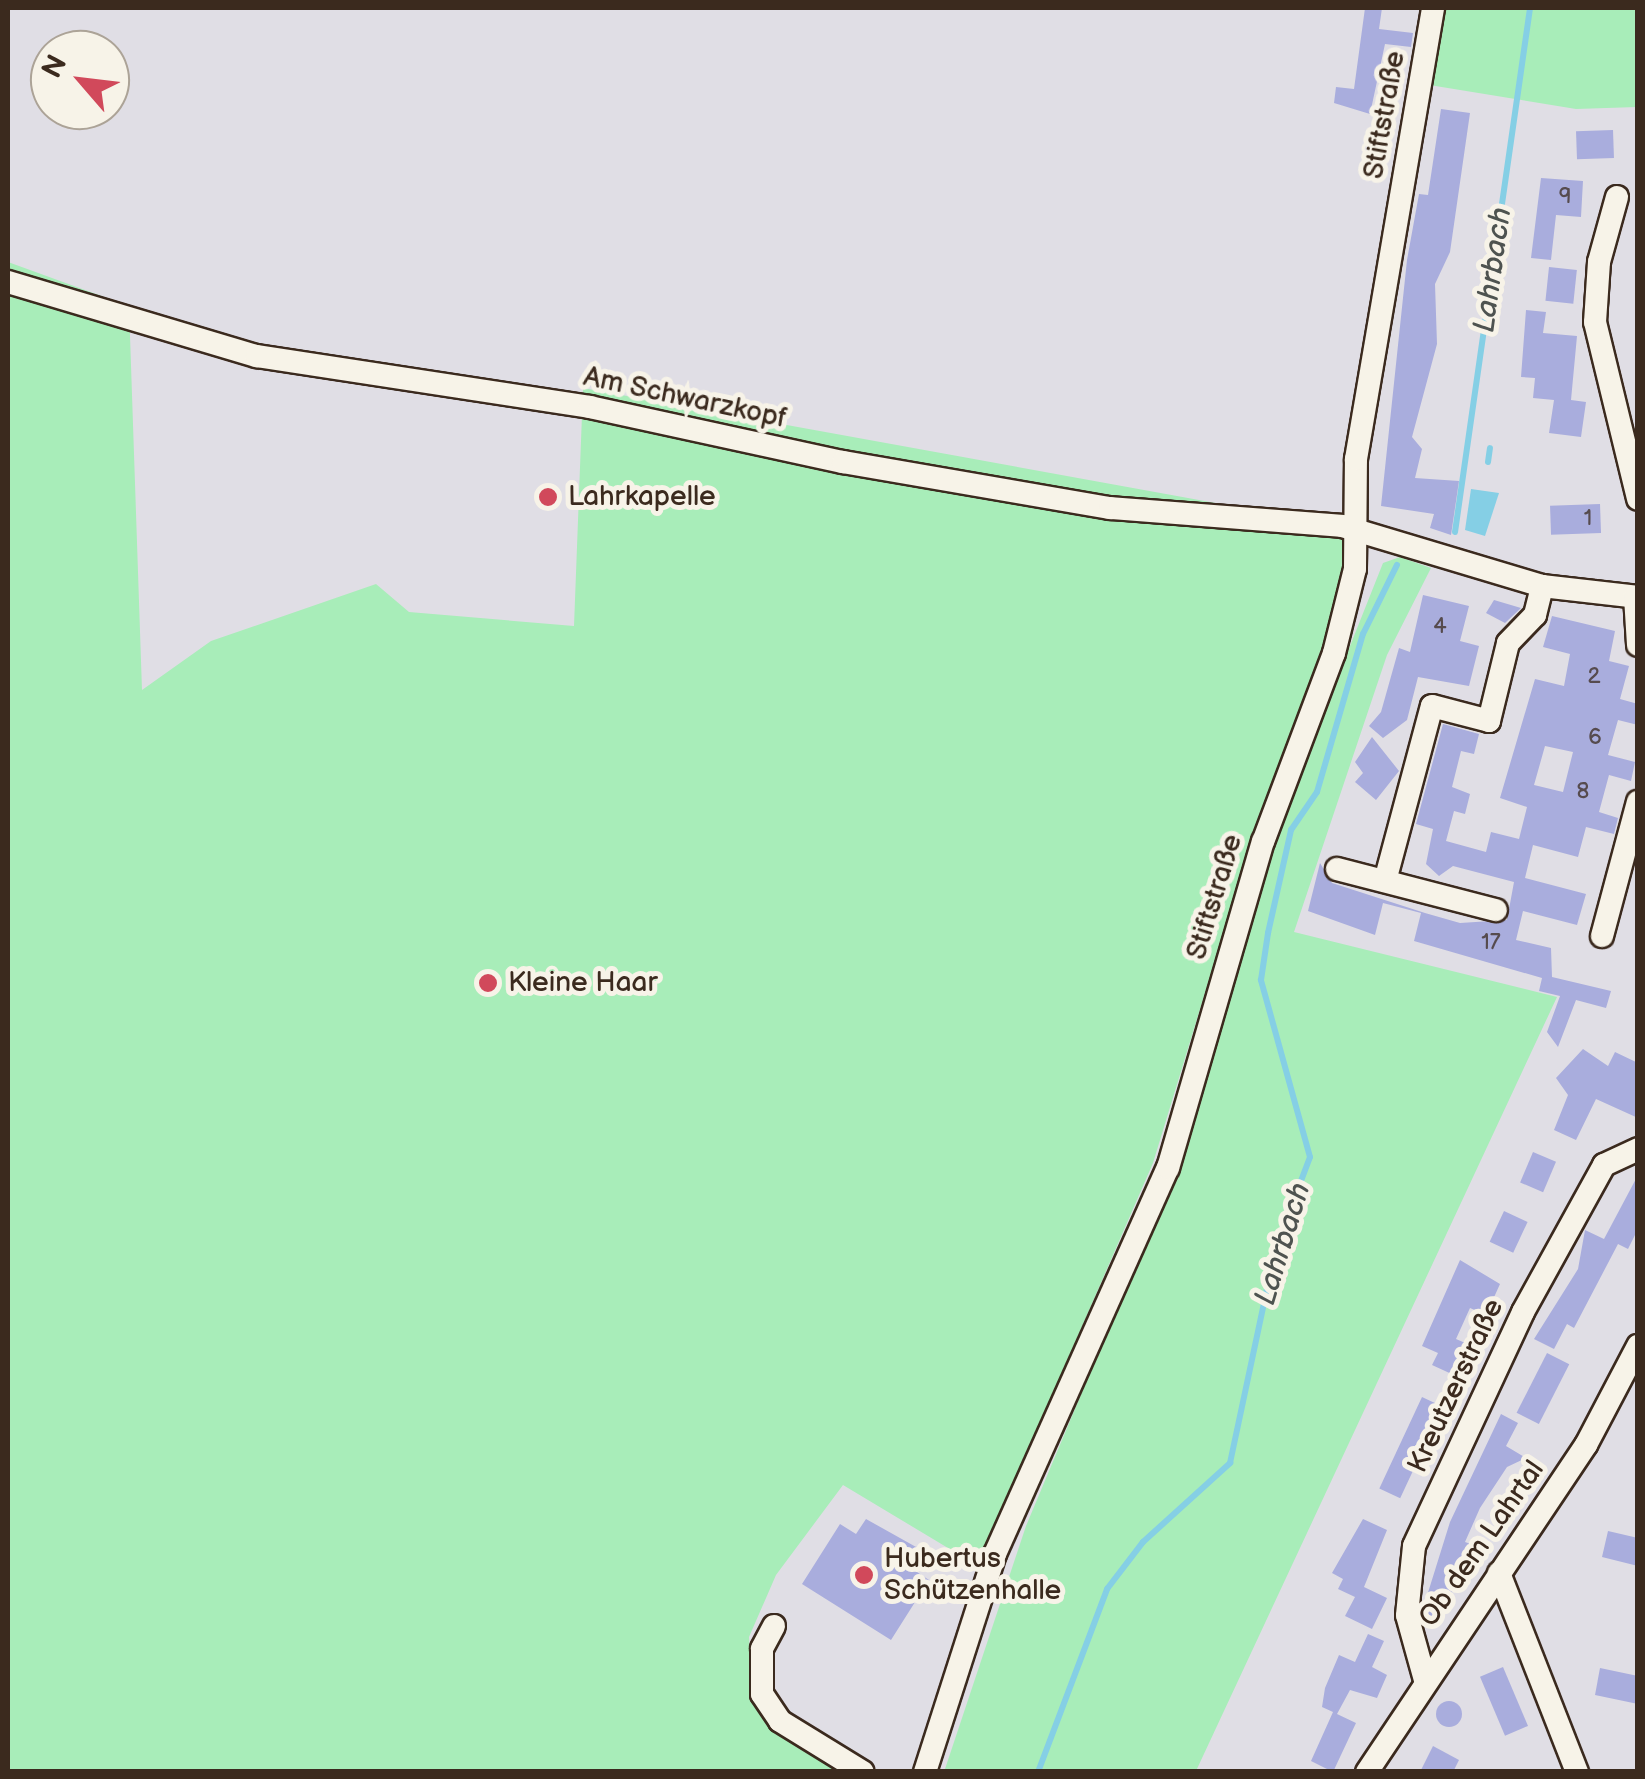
<!DOCTYPE html>
<html>
<head>
<meta charset="utf-8">
<style>
	body { margin:0 }
	#map { position:relative; width:1645px; height:1779px; overflow:hidden; background:#e0dee5; font-family:"Balsamiq Sans",sans-serif }
	div>[style] { position:absolute }
	.green>* { inset:0; background:#a8edb9 }
	.water>* { inset:0; background:#85cfe5 }
	.stream>* { height:6px; margin:-3px; padding:0 3px; transform-origin:3px; border-radius:3px; background:#85cfe5 }
	.building>* { inset:0; background:#a9addd; transform-origin:0 0 }
	.round { border-radius:50% }
	.roads { filter:drop-shadow(2px 0 #3b2a1e) drop-shadow(-2px 0 #3b2a1e) drop-shadow(0 2px #3b2a1e) drop-shadow(0 -2px #3b2a1e) }
	.minor>* { height:22px; margin:-11px; padding:0 11px; transform-origin:11px; border-radius:11px; background:#f7f3e8 }
	.dots>* { width:28px; height:28px; translate:-50% -50%; box-sizing:border-box; border:5px solid #f7f3e8; border-radius:50% }
	span { translate:-50% -50%; white-space:nowrap; text-align:center; line-height:1.15; -webkit-text-stroke:10px #f7f3e8; paint-order:stroke }
	.number-label { font-size:22px; color:#564b4e }
	.number-label span { -webkit-text-stroke-width:0 }
	.street-label { font-size:28px; color:#3b2a1e }
	.poi-label { font-size:28px; color:#3b2a1e }
	.left { translate:0 -50%; text-align:left }
	.water-label { font-size:30px; color:#4e5350; font-style:italic }
	.frame { position:absolute; inset:0; border:10px solid #3b2a1e; pointer-events:none }
	.north { position:absolute; left:30px; top:30px; width:100px; height:100px; box-sizing:border-box; background:#f7f3e8; border:2px solid #aca397; border-radius:50%; rotate:298deg; font-size:28px; font-weight:700; line-height:40px; text-align:center; color:#3b2a1e }
	.north::after { content:''; display:block; margin:auto; width:35px; height:45px; background:#d1495b; clip-path:polygon(50% 0,100% 100%,50% 72%,0 100%) }
</style>
</head>
<body>
<div id="map">
	<div class="green">
		<i style="clip-path:polygon(1422px 8px,1637px 8px,1637px 107px,1576px 109px,1411px 82px)"></i>
		<i style="clip-path:polygon(8px 262px,129px 306px,142px 690px,211px 641px,376px 584px,409px 612px,574px 626px,583px 388px,1342px 526px,1344px 580px,1329px 633px,1252px 839px,1153px 1163px,978px 1566px,843px 1485px,776px 1575px,749px 1637px,752px 1693px,863px 1771px,8px 1771px)"></i>
		<i style="clip-path:polygon(1400px 557px,1431px 568px,1387px 655px,1294px 932px,1557px 997px,1196px 1771px,944px 1772px,1026px 1526px,1175px 1170px,1273px 847px,1327px 704px,1383px 563px)"></i>
	</div>
	<div class="water">
		<i style="clip-path:polygon(1471px 489px,1499px 493px,1485px 536px,1465px 530px)"></i>
	</div>
	<div class="stream">
		<i style="left:1488px;top:462px;width:14px;rotate:-82deg"></i>
		<i style="left:1455px;top:532px;width:529px;rotate:-81.85deg"></i>
		<i style="left:1038px;top:1772px;width:196px;rotate:-69.3deg"></i>
		<i style="left:1107px;top:1589px;width:59px;rotate:-52.5deg"></i>
		<i style="left:1143px;top:1542px;width:118px;rotate:-42.2deg"></i>
		<i style="left:1230px;top:1463px;width:221px;rotate:-78deg"></i>
		<i style="left:1276px;top:1247px;width:96px;rotate:-69.3deg"></i>
		<i style="left:1310px;top:1157px;width:184px;rotate:-105.5deg"></i>
		<i style="left:1261px;top:980px;width:48px;rotate:-81.5deg"></i>
		<i style="left:1268px;top:933px;width:106px;rotate:-77.4deg"></i>
		<i style="left:1291px;top:830px;width:46px;rotate:-55.6deg"></i>
		<i style="left:1317px;top:792px;width:165px;rotate:-73.8deg"></i>
		<i style="left:1363px;top:634px;width:77px;rotate:-63.8deg"></i>
	</div>
	<div class="building">
		<i style="clip-path:polygon(1365px 8px,1382px 8px,1379px 29px,1413px 33px,1411px 47px,1385px 44px,1370px 114px,1334px 103px,1336px 87px,1354px 89px)"></i>
		<i style="clip-path:polygon(1441px 109px,1470px 113px,1450px 252px,1435px 284px,1437px 344px,1412px 437px,1422px 449px,1415px 478px,1459px 481px,1451px 535px,1430px 528px,1434px 514px,1381px 506px,1407px 260px,1419px 194px,1428px 195px)"></i>
		<i style="left:1613px;top:130px;width:28px;height:37px;rotate:88deg"></i>
		<i style="clip-path:polygon(1541px 178px,1583px 181px,1581px 217px,1556px 215px,1551px 260px,1531px 258px)"></i>
		<i style="left:1549px;top:267px;width:28px;height:34px;rotate:6deg"></i>
		<i style="clip-path:polygon(1526px 310px,1546px 312px,1543px 333px,1577px 336px,1571px 400px,1586px 402px,1581px 437px,1549px 433px,1554px 400px,1533px 398px,1535px 378px,1521px 377px)"></i>
		<i style="left:1600px;top:504px;width:29px;height:50px;rotate:88deg"></i>
		<i style="clip-path:polygon(1423px 595px,1469px 606px,1460px 641px,1479px 646px,1469px 686px,1418px 677px,1407px 720px,1383px 738px,1369px 726px,1381px 712px,1399px 648px,1410px 652px)"></i>
		<i style="clip-path:polygon(1494px 600px,1521px 608px,1505px 623px,1486px 613px)"></i>
		<i style="clip-path:polygon(evenodd,1552px 616px,1615px 631px,1609px 661px,1629px 666px,1620px 699px,1638px 704px,1638px 725px,1618px 720px,1608px 755px,1635px 762px,1631px 781px,1609px 775px,1599px 812px,1618px 818px,1614px 834px,1586px 827px,1578px 857px,1533px 845px,1525px 878px,1586px 894px,1577px 925px,1523px 911px,1516px 940px,1551px 948px,1552px 977px,1611px 991px,1606px 1008px,1576px 1000px,1558px 1047px,1547px 1032px,1560px 996px,1539px 991px,1542px 978px,1414px 941px,1421px 913px,1383px 903px,1375px 935px,1308px 911px,1320px 863px,1332px 883px,1425px 913px,1460px 923px,1507px 920px,1514px 882px,1453px 866px,1439px 876px,1426px 864px,1433px 829px,1416px 824px,1443px 724px,1479px 734px,1474px 754px,1461px 751px,1452px 787px,1470px 794px,1465px 814px,1454px 811px,1446px 841px,1486px 852px,1491px 832px,1519px 839px,1527px 807px,1500px 798px,1535px 679px,1564px 686px,1570px 654px,1543px 647px,1552px 616px,1545px 746px,1573px 752px,1563px 792px,1534px 785px,1545px 746px)"></i>
		<i style="clip-path:polygon(1372px 737px,1399px 771px,1376px 800px,1355px 782px,1363px 773px,1355px 762px)"></i>
		<i style="clip-path:polygon(1583px 1049px,1608px 1066px,1615px 1052px,1638px 1063px,1638px 1118px,1596px 1099px,1576px 1140px,1554px 1130px,1568px 1095px,1556px 1078px)"></i>
		<i style="left:1533px;top:1152px;width:25px;height:33px;rotate:23deg"></i>
		<i style="clip-path:polygon(1638px 1175px,1638px 1229px,1628px 1249px,1618px 1244px,1574px 1328px,1567px 1324px,1554px 1349px,1534px 1339px,1578px 1269px,1585px 1230px,1604px 1239px)"></i>
		<i style="left:1504px;top:1211px;width:26px;height:34px;rotate:25deg"></i>
		<i style="clip-path:polygon(1460px 1260px,1500px 1284px,1486px 1315px,1470px 1308px,1456px 1339px,1470px 1345px,1456px 1376px,1432px 1365px,1438px 1353px,1422px 1346px)"></i>
		<i style="left:1547px;top:1353px;width:25px;height:67px;rotate:27deg"></i>
		<i style="left:1422px;top:1397px;width:23px;height:101px;rotate:25deg"></i>
		<i style="clip-path:polygon(1501px 1414px,1518px 1423px,1506px 1446px,1526px 1458px,1507px 1467px,1480px 1508px,1465px 1542px,1474px 1545px,1440px 1619px,1424px 1613px,1426px 1599px,1450px 1522px)"></i>
		<i style="clip-path:polygon(866px 1519px,925px 1552px,914px 1570px,929px 1580px,891px 1640px,802px 1584px,840px 1524px,856px 1534px)"></i>
		<i style="clip-path:polygon(1363px 1519px,1387px 1530px,1364px 1587px,1387px 1598px,1372px 1629px,1345px 1616px,1355px 1597px,1338px 1589px,1343px 1579px,1332px 1573px)"></i>
		<i style="clip-path:polygon(1608px 1531px,1638px 1538px,1638px 1566px,1602px 1557px)"></i>
		<i style="clip-path:polygon(1368px 1634px,1384px 1641px,1372px 1667px,1387px 1675px,1377px 1698px,1350px 1690px,1337px 1714px,1356px 1723px,1333px 1772px,1311px 1761px,1333px 1712px,1322px 1707px,1325px 1688px,1339px 1655px,1355px 1662px)"></i>
		<i style="left:1503px;top:1667px;width:64px;height:25px;rotate:67deg"></i>
		<i style="clip-path:polygon(1600px 1668px,1638px 1676px,1638px 1704px,1595px 1695px)"></i>
		<i class="round" style="left:1436px;top:1701px;width:26px;height:26px"></i>
		<i style="clip-path:polygon(1433px 1746px,1459px 1760px,1453px 1772px,1420px 1772px)"></i>
	</div>
	<div class="roads">
		<div class="minor">
			<i style="left:1617px;top:197px;width:67px;rotate:105.5deg"></i>
			<i style="left:1599px;top:262px;width:60px;rotate:93.8deg"></i>
			<i style="left:1595px;top:322px;width:182px;rotate:76.3deg"></i>
			<i style="left:8px;top:282px;width:260px;rotate:16.6deg"></i>
			<i style="left:257px;top:356px;width:337px;rotate:8.7deg"></i>
			<i style="left:590px;top:407px;width:259px;rotate:12.3deg"></i>
			<i style="left:843px;top:462px;width:271px;rotate:9.8deg"></i>
			<i style="left:1110px;top:508px;width:233px;rotate:4.4deg"></i>
			<i style="left:1342px;top:526px;width:209px;rotate:16.7deg"></i>
			<i style="left:1542px;top:586px;width:97px;rotate:6.5deg"></i>
			<i style="left:1635px;top:597px;width:48px;rotate:86.4deg"></i>
			<i style="left:1337px;top:869px;width:164px;rotate:14.5deg"></i>
			<i style="left:1385px;top:881px;width:181px;rotate:-75deg"></i>
			<i style="left:1432px;top:706px;width:59px;rotate:14.7deg"></i>
			<i style="left:1489px;top:721px;width:80px;rotate:-76.3deg"></i>
			<i style="left:1508px;top:643px;width:39px;rotate:-46deg"></i>
			<i style="left:1535px;top:615px;width:30px;rotate:-76deg"></i>
			<i style="left:1602px;top:936px;width:139px;rotate:-75deg"></i>
			<i style="left:1499px;top:1573px;width:214px;rotate:68.6deg"></i>
			<i style="left:774px;top:1626px;width:26px;rotate:118deg"></i>
			<i style="left:762px;top:1649px;width:45px;rotate:90deg"></i>
			<i style="left:762px;top:1694px;width:32px;rotate:56deg"></i>
			<i style="left:780px;top:1721px;width:97px;rotate:31.6deg"></i>
			<i style="left:1425px;top:1680px;width:67px;rotate:-105.5deg"></i>
			<i style="left:1407px;top:1615px;width:69px;rotate:-84.2deg"></i>
			<i style="left:1414px;top:1546px;width:258px;rotate:-65deg"></i>
			<i style="left:1523px;top:1312px;width:168px;rotate:-61.1deg"></i>
			<i style="left:1604px;top:1165px;width:38px;rotate:-25deg"></i>
			<i style="left:925px;top:1772px;width:229px;rotate:-72.2deg"></i>
			<i style="left:995px;top:1554px;width:423px;rotate:-65.9deg"></i>
			<i style="left:1168px;top:1168px;width:340px;rotate:-73.8deg"></i>
			<i style="left:1263px;top:842px;width:202px;rotate:-69.4deg"></i>
			<i style="left:1334px;top:653px;width:87px;rotate:-76deg"></i>
			<i style="left:1355px;top:569px;width:110px;rotate:-89.5deg"></i>
			<i style="left:1356px;top:459px;width:458px;rotate:-80.3deg"></i>
			<i style="left:1367px;top:1772px;width:394px;rotate:-56.2deg"></i>
			<i style="left:1586px;top:1445px;width:112px;rotate:-62.3deg"></i>
		</div>
	</div>
	<div class="dots">
		<i style="left:548px;top:497px;background:#d1495b"></i>
		<i style="left:488px;top:983px;background:#d1495b"></i>
		<i style="left:864px;top:1575px;background:#d1495b"></i>
	</div>
	<div class="number-label">
		<span style="left:1565px;top:197px">9</span>
		<span style="left:1588px;top:519px">1</span>
		<span style="left:1440px;top:627px">4</span>
		<span style="left:1594px;top:677px">2</span>
		<span style="left:1595px;top:738px">6</span>
		<span style="left:1583px;top:792px">8</span>
		<span style="left:1491px;top:943px">17</span>
	</div>
	<div class="street-label">
		<span style="left:1385px;top:115px;rotate:-80deg">Stiftstraße</span>
		<span style="left:685px;top:398px;rotate:12deg">Am Schwarzkopf</span>
		<span style="left:1215px;top:897px;rotate:-73deg">Stiftstraße</span>
		<span style="left:1456px;top:1386px;rotate:-65deg">Kreutzerstraße</span>
		<span style="left:1482px;top:1544px;rotate:-55deg">Ob dem Lahrtal</span>
	</div>
	<div class="poi-label">
		<span class="left" style="left:568px;top:497px">Lahrkapelle</span>
		<span class="left" style="left:508px;top:983px">Kleine Haar</span>
		<span class="left" style="left:884px;top:1575px">Hubertus<br>Schützenhalle</span>
	</div>
	<div class="water-label">
		<span style="left:1493px;top:270px;rotate:-82deg">Lahrbach</span>
		<span style="left:1283px;top:1244px;rotate:-73deg">Lahrbach</span>
	</div>
	<div class="frame"></div>
	<div class="north">N</div>
</div>
</body>
</html>
